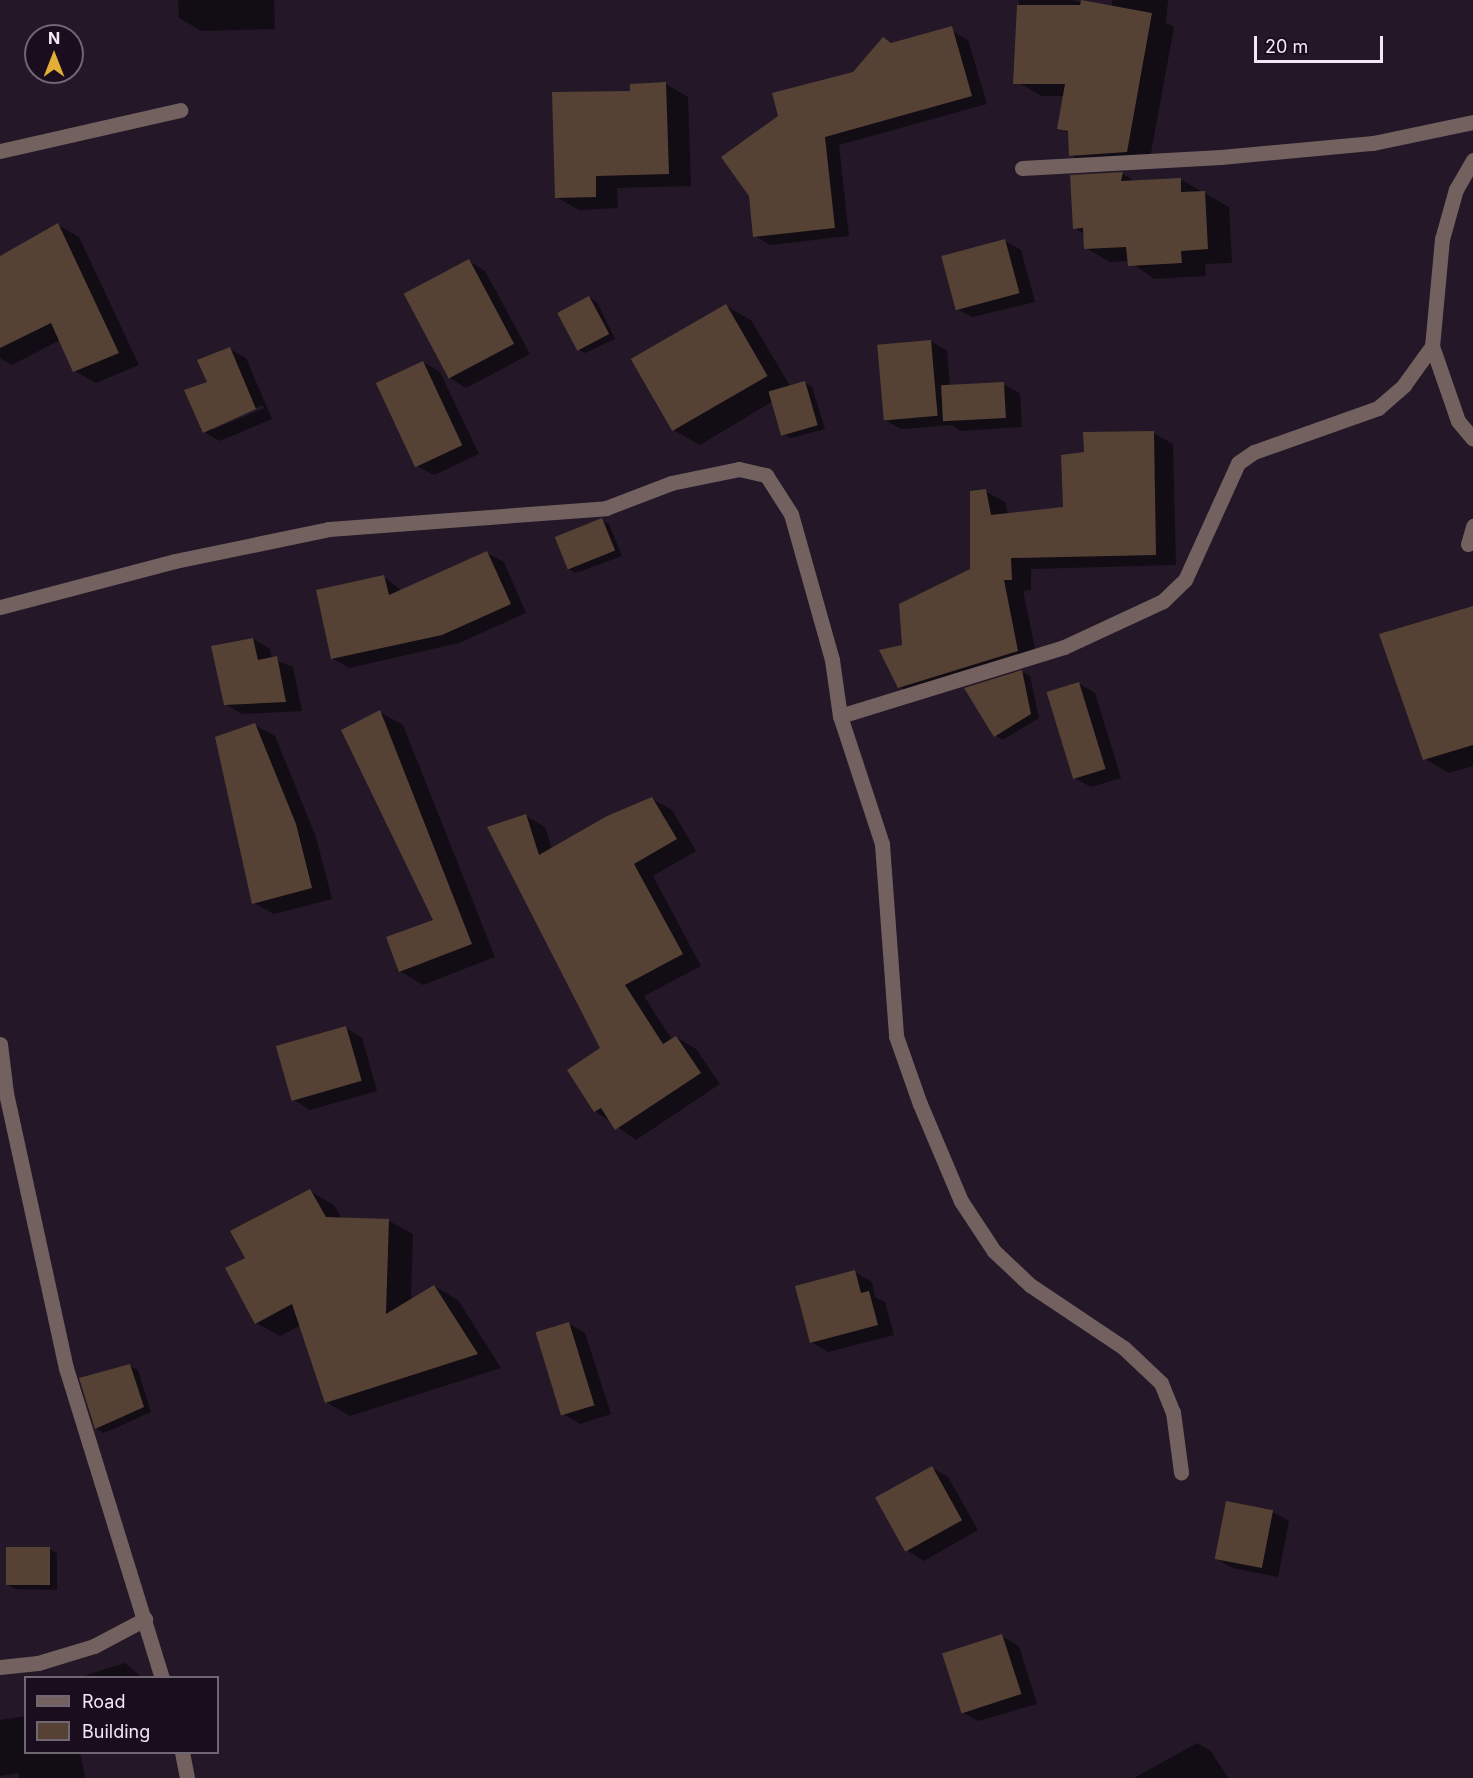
<!DOCTYPE html>
<html>
<head>
<meta charset="utf-8">
<style>
	body { margin:0 }
	#map { position:relative; width:1473px; height:1778px; overflow:hidden; background:#231728; font-family:Inter,sans-serif }
	div>[style] { position:absolute }
	.shadow>* { inset:0; background:#0007 }
	.building>* { inset:0; background:#564234; transform-origin:0 0 }
	.minor>* { height:15px; margin:-7.5px; padding:0 7.5px; transform-origin:7.5px; border-radius:7.5px; background:#72615e }
	span { translate:-50% -50%; white-space:nowrap; text-align:center; line-height:1.15; -webkit-text-stroke:6px #1a0e1e; paint-order:stroke }
	.legend { position:absolute; left:24px; top:1676px; width:195px; height:78px; box-sizing:border-box; background:#1a0e1e; border:2px solid #706674; margin:0; padding:8px 10px; list-style:none; font-size:18px; color:#f2e9f5 }
	.legend li { display:flex; align-items:center; gap:12px; height:30px }
	.legend b { width:30px; border:2px solid #706674 }
	.north { position:absolute; left:24px; top:24px; width:60px; height:60px; box-sizing:border-box; background:#1a0e1e; border:2px solid #706674; border-radius:50%; rotate:0deg; font-size:16px; font-weight:700; line-height:24px; text-align:center; color:#f2e9f5 }
	.north::after { content:''; display:block; margin:auto; width:21px; height:27px; background:#e3ae35; clip-path:polygon(50% 0,100% 100%,50% 72%,0 100%) }
	.scale { position:absolute; left:1254px; top:36px; width:129px; height:27px; box-sizing:border-box; border:3px solid #f2e9f5; border-top:0; padding-left:8px; font-size:18px; line-height:21px; white-space:nowrap; color:#f2e9f5; -webkit-text-stroke:4px #1a0e1e; paint-order:stroke }
</style>
</head>
<body>
<div id="map">
	<div class="shadow">
		<i style="clip-path:polygon(178px 0,274px 0,275px 29px,202px 31px,179px 18px)"></i>
		<i style="clip-path:polygon(1019px 0,1071px 0,1112px 7px,1112px 0,1168px 0,1166px 23px,1174px 27px,1149px 164px,1093px 168px,1071px 155px,1070px 134px,1059px 128px,1065px 96px,1042px 96px,1019px 83px)"></i>
		<i style="clip-path:polygon(952px 31px,968px 40px,987px 104px,839px 145px,849px 236px,770px 245px,755px 236px,780px 116px,854px 73px,884px 39px,893px 44px)"></i>
		<i style="clip-path:polygon(666px 84px,688px 97px,691px 186px,617px 188px,618px 208px,579px 210px,556px 197px,632px 92px,631px 86px)"></i>
		<i style="clip-path:polygon(1123px 174px,1136px 182px,1180px 179px,1229px 207px,1232px 263px,1205px 264px,1206px 276px,1154px 279px,1129px 261px,1110px 262px,1086px 248px,1085px 234px,1074px 228px,1072px 177px)"></i>
		<i style="clip-path:polygon(58px 225px,79px 237px,139px 365px,96px 383px,75px 371px,60px 340px,12px 365px,0 358px,0 258px)"></i>
		<i style="clip-path:polygon(1005px 241px,1021px 250px,1035px 302px,972px 317px,955px 308px)"></i>
		<i style="clip-path:polygon(469px 261px,485px 271px,530px 354px,466px 388px,450px 378px)"></i>
		<i style="clip-path:polygon(589px 297px,597px 302px,615px 339px,585px 353px,577px 349px)"></i>
		<i style="clip-path:polygon(726px 306px,751px 320px,790px 386px,804px 382px,812px 387px,825px 429px,791px 438px,783px 434px,773px 401px,700px 445px,675px 431px)"></i>
		<i style="clip-path:polygon(931px 341px,947px 351px,950px 387px,1003px 384px,1020px 393px,1022px 427px,961px 431px,952px 425px,901px 429px,885px 420px)"></i>
		<i style="clip-path:polygon(evenodd,229px 349px,246px 358px,272px 419px,220px 441px,204px 432px,209px 383px,229px 349px,263px 405px,264px 408px,212px 430px,212px 427px,263px 405px)"></i>
		<i style="clip-path:polygon(423px 362px,440px 372px,479px 454px,434px 475px,417px 466px)"></i>
		<i style="clip-path:polygon(1153px 433px,1173px 444px,1176px 565px,1031px 569px,1031px 590px,1023px 591px,1038px 662px,920px 698px,899px 687px,904px 646px,971px 570px,985px 491px,1005px 502px,1008px 514px,1064px 509px,1086px 453px)"></i>
		<i style="clip-path:polygon(601px 520px,609px 524px,622px 556px,576px 573px,568px 569px)"></i>
		<i style="clip-path:polygon(487px 553px,504px 562px,526px 613px,459px 643px,349px 668px,332px 658px,384px 577px,402px 591px)"></i>
		<i style="clip-path:polygon(1473px 608px,1473px 766px,1449px 773px,1425px 759px)"></i>
		<i style="clip-path:polygon(253px 639px,270px 649px,272px 659px,293px 667px,302px 711px,242px 714px,225px 704px)"></i>
		<i style="clip-path:polygon(1022px 672px,1030px 676px,1039px 718px,1003px 740px,996px 736px)"></i>
		<i style="clip-path:polygon(1078px 683px,1095px 693px,1121px 778px,1091px 787px,1074px 778px)"></i>
		<i style="clip-path:polygon(380px 712px,403px 725px,495px 957px,423px 985px,400px 971px,435px 920px)"></i>
		<i style="clip-path:polygon(254px 725px,275px 736px,316px 837px,332px 899px,274px 914px,254px 903px)"></i>
		<i style="clip-path:polygon(652px 799px,672px 810px,696px 851px,653px 876px,701px 966px,644px 996px,672px 1040px,676px 1037px,696px 1049px,720px 1084px,636px 1140px,595px 1111px,602px 1049px,526px 816px,545px 827px,552px 849px)"></i>
		<i style="clip-path:polygon(346px 1028px,362px 1038px,377px 1091px,310px 1110px,294px 1100px)"></i>
		<i style="clip-path:polygon(310px 1191px,334px 1205px,342px 1219px,389px 1221px,413px 1234px,411px 1301px,434px 1286px,458px 1300px,501px 1368px,350px 1416px,326px 1402px,301px 1325px,280px 1336px,256px 1323px,247px 1258px)"></i>
		<i style="clip-path:polygon(855px 1272px,872px 1282px,875px 1297px,885px 1302px,894px 1335px,828px 1352px,811px 1342px)"></i>
		<i style="clip-path:polygon(568px 1323px,585px 1333px,611px 1414px,580px 1424px,563px 1414px)"></i>
		<i style="clip-path:polygon(130px 1366px,138px 1370px,151px 1412px,104px 1433px,96px 1428px)"></i>
		<i style="clip-path:polygon(932px 1468px,948px 1477px,978px 1530px,924px 1561px,908px 1551px)"></i>
		<i style="clip-path:polygon(1228px 1503px,1273px 1512px,1289px 1521px,1278px 1577px,1233px 1568px,1217px 1559px)"></i>
		<i style="clip-path:polygon(49px 1549px,57px 1553px,57px 1590px,15px 1589px,7px 1584px)"></i>
		<i style="clip-path:polygon(1002px 1636px,1019px 1646px,1037px 1704px,978px 1721px,962px 1712px)"></i>
		<i style="clip-path:polygon(125px 1663px,143px 1678px,77px 1678px)"></i>
		<i style="clip-path:polygon(26px 1716px,26px 1752px,80px 1752px,85px 1778px,19px 1778px,19px 1773px,0 1776px,0 1720px)"></i>
		<i style="clip-path:polygon(1197px 1743px,1211px 1751px,1228px 1778px,1134px 1778px)"></i>
	</div>
	<div class="building">
		<i style="clip-path:polygon(1081px 0,1152px 13px,1127px 152px,1069px 156px,1068px 131px,1057px 129px,1065px 84px,1013px 84px,1017px 5px,1080px 5px)"></i>
		<i style="clip-path:polygon(952px 26px,972px 96px,825px 137px,835px 228px,753px 237px,749px 196px,721px 157px,778px 116px,772px 93px,853px 72px,883px 37px,891px 43px)"></i>
		<i style="clip-path:polygon(666px 82px,669px 174px,596px 176px,596px 197px,555px 198px,552px 92px,630px 91px,630px 84px)"></i>
		<i style="clip-path:polygon(1123px 172px,1121px 181px,1181px 178px,1181px 192px,1205px 191px,1208px 249px,1181px 251px,1182px 263px,1128px 266px,1126px 247px,1084px 249px,1083px 228px,1073px 229px,1070px 175px)"></i>
		<i style="clip-path:polygon(58px 223px,119px 353px,73px 372px,51px 323px,0 348px,0 256px)"></i>
		<i style="left:1005px;top:239px;width:56px;height:66px;rotate:75deg"></i>
		<i style="left:469px;top:259px;width:96px;height:74px;rotate:62deg"></i>
		<i style="left:589px;top:296px;width:43px;height:36px;rotate:62deg"></i>
		<i style="left:726px;top:304px;width:83px;height:110px;rotate:60deg"></i>
		<i style="left:931px;top:340px;width:76px;height:54px;rotate:85deg"></i>
		<i style="clip-path:polygon(230px 347px,256px 409px,203px 433px,184px 390px,207px 382px,197px 360px)"></i>
		<i style="left:423px;top:361px;width:93px;height:52px;rotate:65deg"></i>
		<i style="left:805px;top:381px;width:46px;height:38px;rotate:74deg"></i>
		<i style="left:1004px;top:382px;width:36px;height:63px;rotate:87deg"></i>
		<i style="clip-path:polygon(1154px 431px,1156px 555px,1011px 558px,1012px 580px,1004px 580px,1018px 651px,898px 688px,879px 650px,902px 645px,899px 604px,970px 569px,970px 491px,986px 489px,991px 515px,1063px 507px,1061px 455px,1084px 452px,1083px 432px)"></i>
		<i style="left:602px;top:518px;width:35px;height:51px;rotate:68deg"></i>
		<i style="clip-path:polygon(487px 551px,511px 604px,442px 635px,331px 659px,316px 590px,384px 575px,389px 595px)"></i>
		<i style="clip-path:polygon(1473px 606px,1473px 745px,1423px 760px,1379px 634px)"></i>
		<i style="clip-path:polygon(253px 638px,258px 660px,277px 656px,286px 702px,224px 705px,211px 646px)"></i>
		<i style="clip-path:polygon(1022px 670px,1031px 714px,994px 737px,964px 688px)"></i>
		<i style="left:1079px;top:682px;width:91px;height:34px;rotate:73deg"></i>
		<i style="clip-path:polygon(380px 710px,472px 944px,399px 972px,386px 937px,433px 920px,341px 730px)"></i>
		<i style="clip-path:polygon(255px 723px,296px 824px,312px 888px,252px 904px,215px 737px)"></i>
		<i style="clip-path:polygon(652px 797px,677px 839px,634px 864px,683px 954px,625px 985px,663px 1044px,676px 1036px,701px 1073px,615px 1130px,601px 1108px,594px 1112px,567px 1070px,600px 1048px,487px 827px,526px 814px,539px 855px,607px 816px)"></i>
		<i style="left:346px;top:1026px;width:57px;height:73px;rotate:74deg"></i>
		<i style="clip-path:polygon(310px 1189px,326px 1217px,389px 1219px,386px 1314px,434px 1285px,478px 1354px,325px 1403px,292px 1304px,255px 1324px,225px 1268px,245px 1258px,230px 1231px)"></i>
		<i style="clip-path:polygon(855px 1270px,861px 1293px,869px 1291px,878px 1325px,810px 1343px,795px 1286px)"></i>
		<i style="left:569px;top:1322px;width:87px;height:35px;rotate:73deg"></i>
		<i style="clip-path:polygon(130px 1364px,144px 1407px,95px 1429px,79px 1378px)"></i>
		<i style="left:932px;top:1466px;width:62px;height:65px;rotate:61deg"></i>
		<i style="left:1226px;top:1501px;width:48px;height:59px;rotate:11deg"></i>
		<i style="left:6px;top:1547px;width:44px;height:38px"></i>
		<i style="left:1002px;top:1634px;width:63px;height:63px;rotate:72deg"></i>
	</div>
	<div class="minor">
		<i style="left:0;top:151px;width:185px;rotate:-12.8deg"></i>
		<i style="left:1473px;top:160px;width:34px;rotate:120deg"></i>
		<i style="left:1456px;top:189px;width:52px;rotate:105.6deg"></i>
		<i style="left:1442px;top:239px;width:107px;rotate:95.3deg"></i>
		<i style="left:1432px;top:346px;width:79px;rotate:70.9deg"></i>
		<i style="left:1458px;top:421px;width:23px;rotate:50deg"></i>
		<i style="left:1022px;top:168px;width:199px;rotate:-3.2deg"></i>
		<i style="left:1221px;top:157px;width:153px;rotate:-5.3deg"></i>
		<i style="left:1373px;top:143px;width:102px;rotate:-11.9deg"></i>
		<i style="left:1468px;top:544px;width:19px;rotate:-74deg"></i>
		<i style="left:0;top:607px;width:181px;rotate:-14.7deg"></i>
		<i style="left:175px;top:561px;width:157px;rotate:-11.7deg"></i>
		<i style="left:329px;top:529px;width:278px;rotate:-4.3deg"></i>
		<i style="left:606px;top:508px;width:70px;rotate:-21deg"></i>
		<i style="left:671px;top:483px;width:69px;rotate:-11.6deg"></i>
		<i style="left:739px;top:469px;width:28px;rotate:13deg"></i>
		<i style="left:766px;top:475px;width:46px;rotate:57.3deg"></i>
		<i style="left:791px;top:514px;width:152px;rotate:74.3deg"></i>
		<i style="left:832px;top:660px;width:57px;rotate:81.9deg"></i>
		<i style="left:840px;top:716px;width:135px;rotate:71.8deg"></i>
		<i style="left:882px;top:844px;width:193px;rotate:85.8deg"></i>
		<i style="left:896px;top:1036px;width:72px;rotate:70.6deg"></i>
		<i style="left:920px;top:1104px;width:105px;rotate:67.1deg"></i>
		<i style="left:961px;top:1201px;width:60px;rotate:56.6deg"></i>
		<i style="left:994px;top:1251px;width:50px;rotate:43.4deg"></i>
		<i style="left:1030px;top:1285px;width:113px;rotate:33.8deg"></i>
		<i style="left:1124px;top:1348px;width:51px;rotate:43.4deg"></i>
		<i style="left:1161px;top:1383px;width:31px;rotate:68deg"></i>
		<i style="left:1173px;top:1412px;width:61px;rotate:82.4deg"></i>
		<i style="left:840px;top:716px;width:234px;rotate:-17.1deg"></i>
		<i style="left:1064px;top:647px;width:109px;rotate:-24.9deg"></i>
		<i style="left:1163px;top:601px;width:30px;rotate:-44deg"></i>
		<i style="left:1185px;top:580px;width:128px;rotate:-65.6deg"></i>
		<i style="left:1238px;top:463px;width:19px;rotate:-35deg"></i>
		<i style="left:1254px;top:452px;width:132px;rotate:-19.5deg"></i>
		<i style="left:1378px;top:408px;width:35px;rotate:-41deg"></i>
		<i style="left:1404px;top:385px;width:48px;rotate:-54.3deg"></i>
		<i style="left:0;top:1044px;width:49px;rotate:83deg"></i>
		<i style="left:6px;top:1093px;width:281px;rotate:77.7deg"></i>
		<i style="left:66px;top:1368px;width:325px;rotate:72.8deg"></i>
		<i style="left:0;top:1667px;width:38px;rotate:-6deg"></i>
		<i style="left:38px;top:1663px;width:59px;rotate:-16.9deg"></i>
		<i style="left:94px;top:1646px;width:58px;rotate:-27.9deg"></i>
		<i style="left:182px;top:1752px;width:26px;rotate:79deg"></i>
	</div>
	<ul class="legend">
	<li><b style="height:8px;background:#72615e"></b>Road</li>
	<li><b style="height:16px;background:#564234"></b>Building</li>
	</ul>
	<div class="north">N</div>
	<div class="scale">20 m</div>
</div>
</body>
</html>
